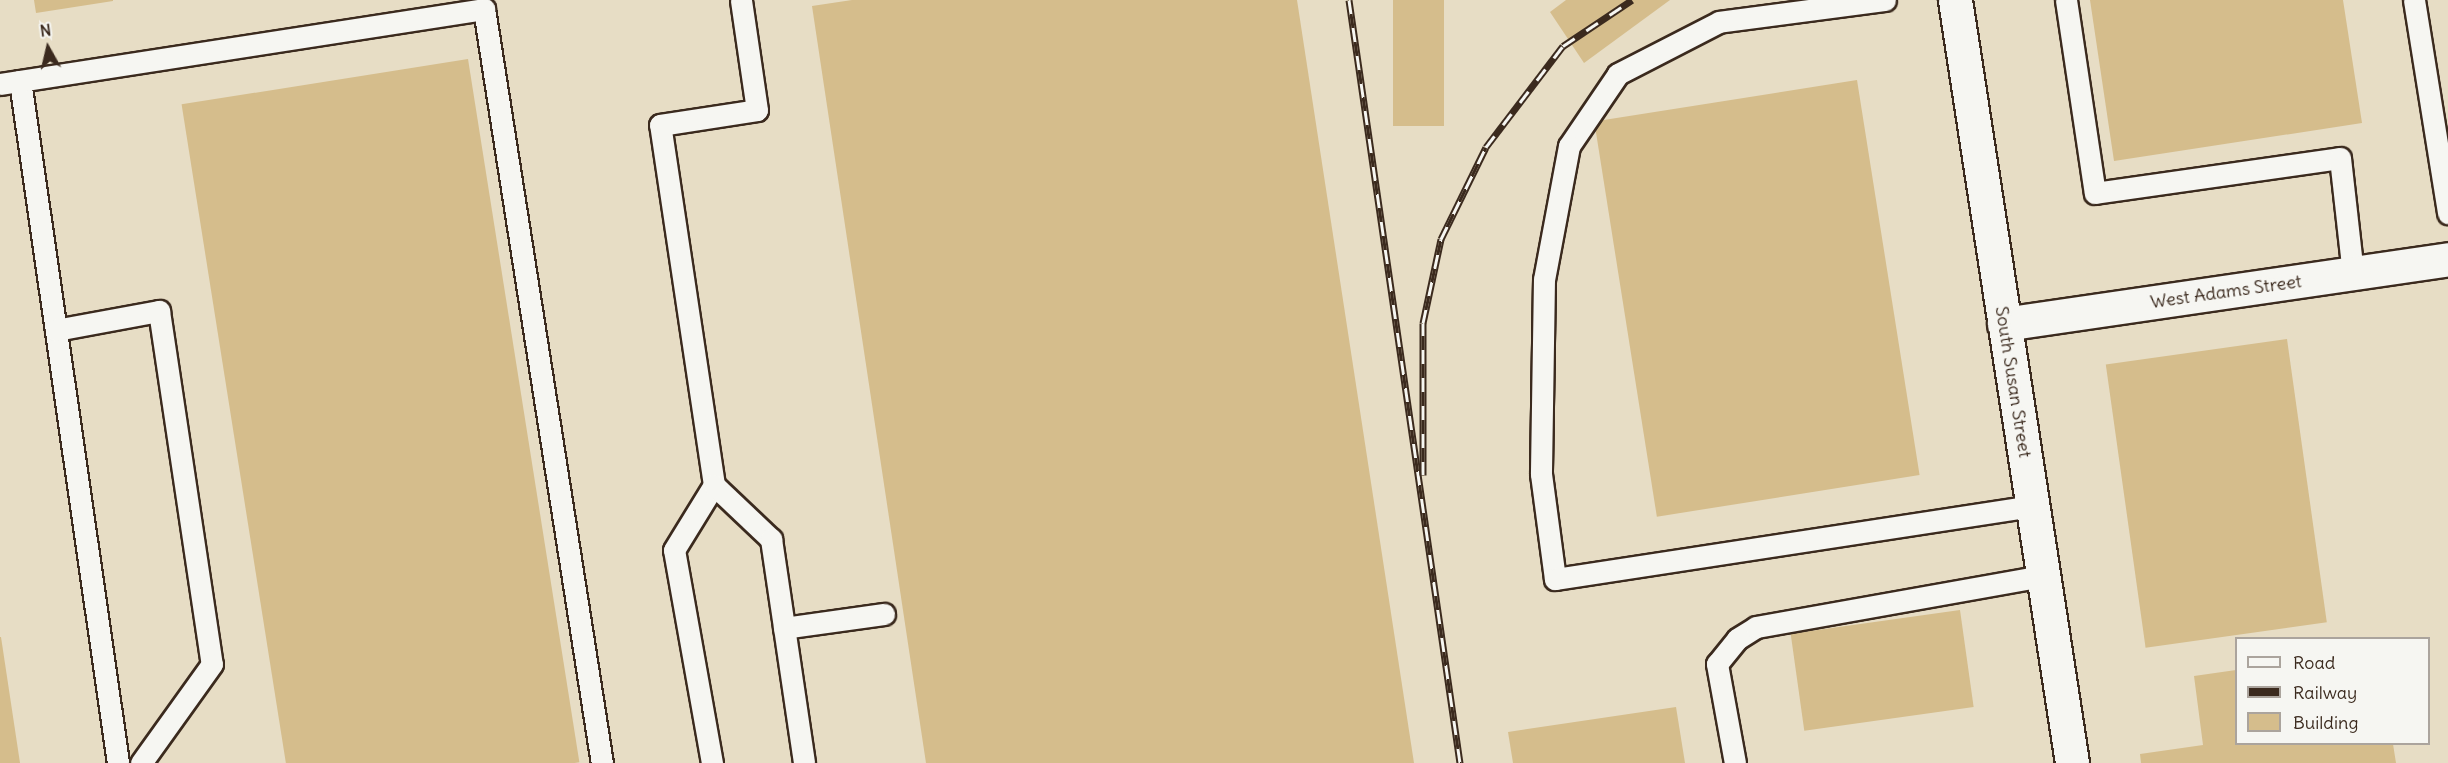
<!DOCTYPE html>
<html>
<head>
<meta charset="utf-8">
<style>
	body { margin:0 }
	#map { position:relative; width:2448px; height:763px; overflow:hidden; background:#efebde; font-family:Delius,sans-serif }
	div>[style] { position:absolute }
	.built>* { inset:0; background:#e7ddc5 }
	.building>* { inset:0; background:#d5bd8c; transform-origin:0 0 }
	.roads { filter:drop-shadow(2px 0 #3b2a1e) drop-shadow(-2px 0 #3b2a1e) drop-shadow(0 2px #3b2a1e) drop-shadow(0 -2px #3b2a1e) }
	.service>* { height:21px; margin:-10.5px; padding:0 10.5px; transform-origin:10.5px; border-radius:10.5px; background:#f6f6f2 }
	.minor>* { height:33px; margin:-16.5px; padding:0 16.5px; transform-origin:16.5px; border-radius:16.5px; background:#f6f6f2 }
	.tertiary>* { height:33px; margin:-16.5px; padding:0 16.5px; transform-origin:16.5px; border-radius:16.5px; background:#f6f6f2 }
	.rail>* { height:7px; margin-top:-3.5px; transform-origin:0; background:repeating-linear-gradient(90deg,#f6f6f2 0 14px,#3b2a1e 0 28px); box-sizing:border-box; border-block:2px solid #3b2a1e }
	span { translate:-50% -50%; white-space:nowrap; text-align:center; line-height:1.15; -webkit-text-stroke:6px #f6f6f2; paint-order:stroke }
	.street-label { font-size:18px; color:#3b2a1e }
	.legend { position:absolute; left:2235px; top:637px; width:195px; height:108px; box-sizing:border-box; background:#f6f6f2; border:2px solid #aba49d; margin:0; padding:8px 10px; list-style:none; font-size:18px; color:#3b2a1e }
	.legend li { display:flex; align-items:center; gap:12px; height:30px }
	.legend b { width:30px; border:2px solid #aba49d }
	.north { position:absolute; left:18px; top:18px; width:60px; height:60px; -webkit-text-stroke:4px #f6f6f2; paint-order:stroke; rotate:352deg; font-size:16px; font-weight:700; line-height:24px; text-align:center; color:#3b2a1e }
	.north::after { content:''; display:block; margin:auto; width:21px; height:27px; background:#3b2a1e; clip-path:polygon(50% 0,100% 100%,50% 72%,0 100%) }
</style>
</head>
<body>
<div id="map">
	<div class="built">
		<i style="clip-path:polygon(evenodd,0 0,2448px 0,2448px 763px,0 763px,0 0,2236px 638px,2428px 638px,2428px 744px,2236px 744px,2236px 638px)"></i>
	</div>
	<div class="building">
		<i style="clip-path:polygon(34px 0,113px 0,113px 1px,36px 13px)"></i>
		<i style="clip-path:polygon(852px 0,1297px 0,1414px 763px,926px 763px,812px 6px)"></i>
		<i style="left:1393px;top:0;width:51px;height:126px"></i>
		<i style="clip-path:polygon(1566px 0,1670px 0,1584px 63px,1550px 12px)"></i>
		<i style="clip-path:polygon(2090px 0,2343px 0,2362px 123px,2114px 161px)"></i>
		<i style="left:468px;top:59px;width:712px;height:290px;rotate:81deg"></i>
		<i style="left:1857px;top:80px;width:400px;height:266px;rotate:81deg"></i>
		<i style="left:2287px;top:339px;width:286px;height:183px;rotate:82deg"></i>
		<i style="left:1960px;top:610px;width:98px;height:171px;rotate:82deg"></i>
		<i style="clip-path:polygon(0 637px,1px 637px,20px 763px,0 763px)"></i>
		<i style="clip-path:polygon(2236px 670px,2236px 744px,2393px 744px,2396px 763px,2141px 763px,2140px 754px,2203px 745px,2194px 676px)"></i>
		<i style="clip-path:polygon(1676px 707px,1685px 763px,1513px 763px,1508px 732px)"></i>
	</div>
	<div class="roads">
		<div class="service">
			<i style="left:1885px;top:0;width:167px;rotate:172.5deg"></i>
			<i style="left:1719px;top:22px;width:114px;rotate:152.8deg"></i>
			<i style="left:1618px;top:74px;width:87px;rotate:124.2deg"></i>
			<i style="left:1569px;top:146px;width:135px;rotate:100.6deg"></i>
			<i style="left:1544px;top:279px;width:195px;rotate:90.9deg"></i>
			<i style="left:1541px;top:474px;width:106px;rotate:82.4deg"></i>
			<i style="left:1555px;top:579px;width:483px;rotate:-8.7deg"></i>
			<i style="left:2066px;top:0;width:195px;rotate:81.5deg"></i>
			<i style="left:2095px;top:193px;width:247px;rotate:-8.1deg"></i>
			<i style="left:2340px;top:158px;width:116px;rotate:83.6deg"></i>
			<i style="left:2414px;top:0;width:216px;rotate:80.9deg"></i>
			<i style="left:20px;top:81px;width:689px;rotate:81.82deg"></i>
			<i style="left:0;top:84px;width:490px;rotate:-8.8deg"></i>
			<i style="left:484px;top:9px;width:763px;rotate:81.11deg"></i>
			<i style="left:56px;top:330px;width:105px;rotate:-10.5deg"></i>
			<i style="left:159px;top:311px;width:357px;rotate:81.5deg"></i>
			<i style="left:212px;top:664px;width:122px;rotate:125.6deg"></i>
			<i style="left:714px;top:485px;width:364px;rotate:-98.5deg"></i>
			<i style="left:660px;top:125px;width:98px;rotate:-8.8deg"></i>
			<i style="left:757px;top:110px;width:111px;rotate:-98.3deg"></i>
			<i style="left:784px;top:628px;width:101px;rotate:-8deg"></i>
			<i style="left:712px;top:763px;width:216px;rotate:-100.1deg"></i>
			<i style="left:674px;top:550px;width:76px;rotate:-58.4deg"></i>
			<i style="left:714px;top:485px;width:79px;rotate:43.5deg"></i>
			<i style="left:771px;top:539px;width:226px;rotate:81.6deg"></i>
			<i style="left:1735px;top:763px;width:101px;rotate:-100.3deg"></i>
			<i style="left:1717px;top:664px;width:32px;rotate:-51deg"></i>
			<i style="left:1737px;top:639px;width:22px;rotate:-32deg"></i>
			<i style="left:1756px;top:627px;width:291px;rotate:-10.1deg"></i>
		</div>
		<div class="minor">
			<i style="left:2004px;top:324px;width:449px;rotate:-8.3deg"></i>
		</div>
		<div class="tertiary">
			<i style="left:1955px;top:0;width:772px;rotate:81.28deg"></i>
		</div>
	</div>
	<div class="rail">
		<i style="left:1349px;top:0;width:771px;rotate:81.72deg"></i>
		<i style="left:1423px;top:475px;width:152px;rotate:-90deg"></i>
		<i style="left:1423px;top:323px;width:86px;rotate:-77.9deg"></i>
		<i style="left:1441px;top:239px;width:102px;rotate:-63.9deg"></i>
		<i style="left:1486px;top:147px;width:127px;rotate:-52.7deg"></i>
		<i style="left:1563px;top:46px;width:83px;rotate:-33.7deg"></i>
	</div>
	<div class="street-label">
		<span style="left:2226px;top:292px;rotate:-8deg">West Adams Street</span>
		<span style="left:2013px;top:382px;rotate:81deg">South Susan Street</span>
	</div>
	<ul class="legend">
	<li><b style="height:8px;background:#f6f6f2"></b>Road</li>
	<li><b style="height:8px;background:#3b2a1e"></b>Railway</li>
	<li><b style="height:16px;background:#d5bd8c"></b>Building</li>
	</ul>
	<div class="north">N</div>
</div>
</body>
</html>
